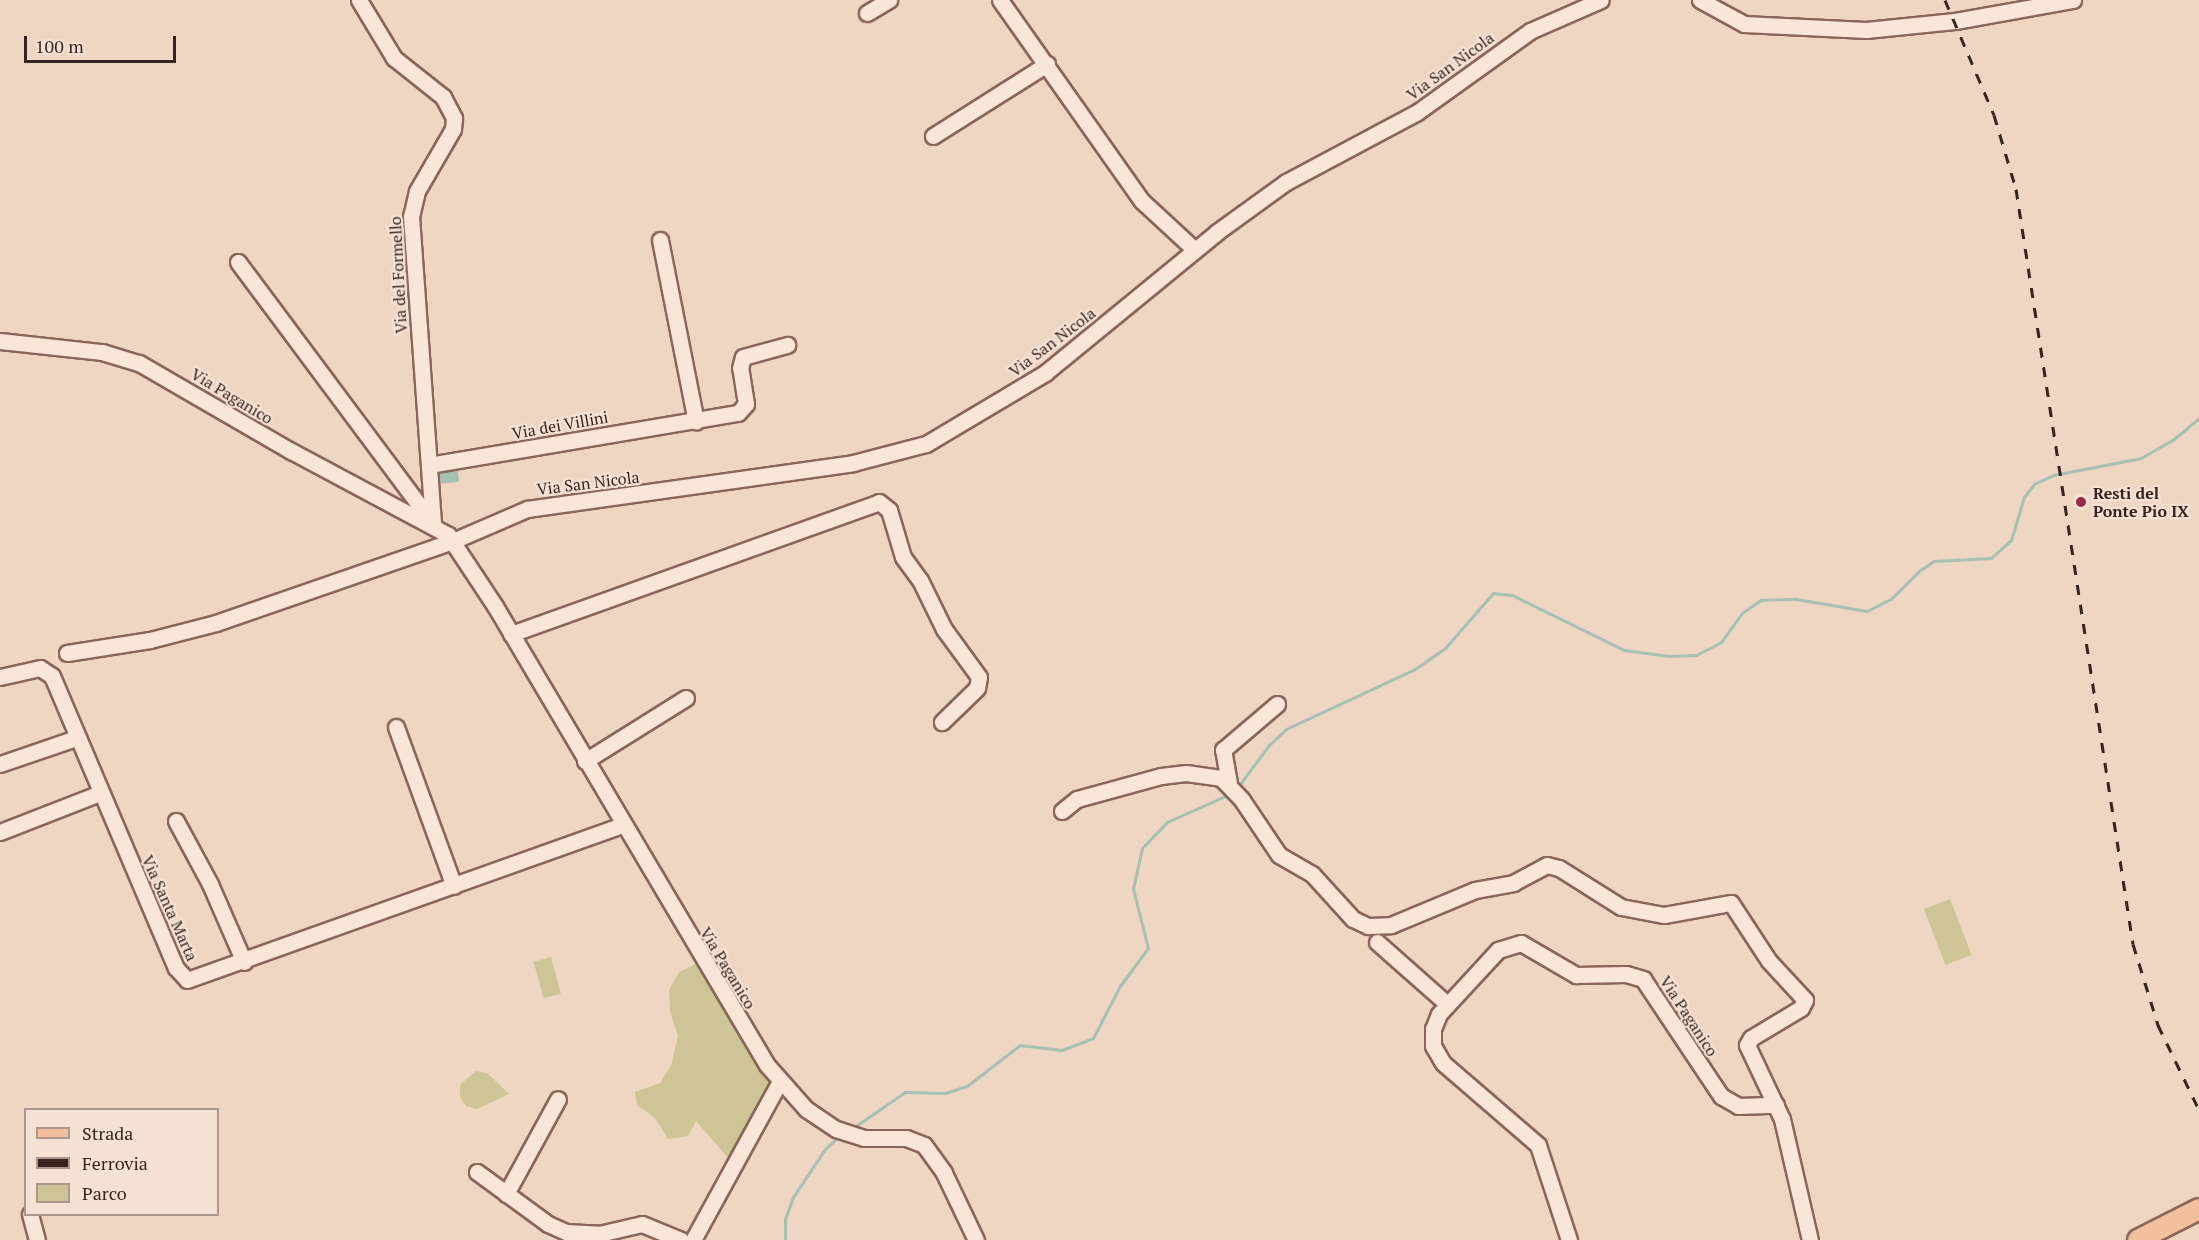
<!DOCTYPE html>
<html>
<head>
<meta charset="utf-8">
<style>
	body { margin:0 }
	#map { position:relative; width:2199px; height:1240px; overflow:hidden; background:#eed6c2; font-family:"PT Serif",serif }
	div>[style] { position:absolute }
	.green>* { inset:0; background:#cdc596; transform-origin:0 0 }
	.water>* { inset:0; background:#a5c1b2; transform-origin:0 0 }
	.stream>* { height:3px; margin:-1.5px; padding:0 1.5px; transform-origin:1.5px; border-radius:1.5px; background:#a5c1b2 }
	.roads { filter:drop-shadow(2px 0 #896659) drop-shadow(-2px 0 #896659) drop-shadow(0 2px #896659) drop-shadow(0 -2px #896659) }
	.minor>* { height:15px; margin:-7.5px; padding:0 7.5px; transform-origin:7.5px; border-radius:7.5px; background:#f9e6d6 }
	.major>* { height:20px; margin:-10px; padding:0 10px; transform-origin:10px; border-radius:10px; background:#f2c09a }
	.rail>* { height:3px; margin-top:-1.5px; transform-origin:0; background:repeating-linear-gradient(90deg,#38241e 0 10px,transparent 0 20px) }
	.dots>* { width:16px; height:16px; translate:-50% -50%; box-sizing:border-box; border:3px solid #f6e2d2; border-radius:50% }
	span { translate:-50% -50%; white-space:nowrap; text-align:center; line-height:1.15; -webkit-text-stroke:4.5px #f6e2d2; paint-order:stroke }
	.street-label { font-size:16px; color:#38241e }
	.poi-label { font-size:16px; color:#38241e; font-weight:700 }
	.left { translate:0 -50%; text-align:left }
	.legend { position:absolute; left:24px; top:1108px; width:195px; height:108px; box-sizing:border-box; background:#f6e2d2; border:2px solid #aa968a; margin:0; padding:8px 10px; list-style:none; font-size:18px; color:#38241e }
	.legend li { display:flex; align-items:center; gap:12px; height:30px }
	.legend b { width:30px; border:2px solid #aa968a }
	.scale { position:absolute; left:24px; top:36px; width:152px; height:27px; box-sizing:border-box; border:3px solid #38241e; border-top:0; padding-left:8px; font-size:18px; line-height:21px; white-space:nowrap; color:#38241e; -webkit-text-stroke:4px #f6e2d2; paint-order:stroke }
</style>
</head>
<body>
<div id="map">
	<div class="green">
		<i style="left:1950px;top:899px;width:60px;height:28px;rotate:69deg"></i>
		<i style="left:551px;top:957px;width:38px;height:18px;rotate:75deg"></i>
		<i style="clip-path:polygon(698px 963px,757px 1062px,774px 1082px,763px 1094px,729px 1159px,696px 1121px,688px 1136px,668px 1139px,655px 1118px,637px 1105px,635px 1092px,660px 1083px,671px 1066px,678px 1036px,670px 1011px,669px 990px,679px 972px)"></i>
		<i style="clip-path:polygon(476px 1071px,487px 1073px,509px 1094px,477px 1109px,466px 1106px,460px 1097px,460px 1085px)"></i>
	</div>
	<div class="water">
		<i style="left:458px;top:471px;width:11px;height:21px;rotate:85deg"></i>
	</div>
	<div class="stream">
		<i style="left:1237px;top:788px;width:54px;rotate:-53.3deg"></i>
		<i style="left:1269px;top:745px;width:23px;rotate:-43deg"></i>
		<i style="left:1286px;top:729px;width:142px;rotate:-24.9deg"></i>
		<i style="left:1415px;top:669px;width:38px;rotate:-35deg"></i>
		<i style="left:1446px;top:647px;width:72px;rotate:-49deg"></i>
		<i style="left:1493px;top:593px;width:19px;rotate:6deg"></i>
		<i style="left:1512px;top:595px;width:125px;rotate:26.2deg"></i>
		<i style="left:1624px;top:650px;width:45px;rotate:7.6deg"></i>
		<i style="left:1669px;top:656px;width:27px;rotate:-2deg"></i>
		<i style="left:1696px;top:655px;width:28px;rotate:-27deg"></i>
		<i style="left:1721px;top:642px;width:37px;rotate:-54deg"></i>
		<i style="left:1743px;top:612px;width:22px;rotate:-34deg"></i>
		<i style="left:1761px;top:600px;width:35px;rotate:-2deg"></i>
		<i style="left:1796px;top:599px;width:72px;rotate:9.6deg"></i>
		<i style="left:1867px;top:611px;width:27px;rotate:-27deg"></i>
		<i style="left:1891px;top:599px;width:40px;rotate:-45deg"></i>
		<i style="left:1919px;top:571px;width:18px;rotate:-34deg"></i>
		<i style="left:1934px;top:561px;width:57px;rotate:-3deg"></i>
		<i style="left:1991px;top:558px;width:27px;rotate:-42deg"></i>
		<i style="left:2011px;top:540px;width:45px;rotate:-73.2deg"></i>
		<i style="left:2024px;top:497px;width:16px;rotate:-52deg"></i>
		<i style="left:2034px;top:484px;width:21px;rotate:-25deg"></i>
		<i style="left:2053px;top:475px;width:90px;rotate:-10.9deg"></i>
		<i style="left:2141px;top:458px;width:38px;rotate:-30deg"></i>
		<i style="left:2174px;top:439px;width:33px;rotate:-40deg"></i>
		<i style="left:853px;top:1128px;width:63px;rotate:-34.7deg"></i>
		<i style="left:905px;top:1092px;width:40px;rotate:1.4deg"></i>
		<i style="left:945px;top:1093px;width:23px;rotate:-18deg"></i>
		<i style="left:967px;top:1086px;width:67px;rotate:-37.7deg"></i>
		<i style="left:1020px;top:1045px;width:42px;rotate:6.8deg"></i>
		<i style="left:1062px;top:1050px;width:33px;rotate:-21deg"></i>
		<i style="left:1093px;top:1038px;width:59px;rotate:-62.6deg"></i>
		<i style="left:1120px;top:986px;width:47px;rotate:-53.6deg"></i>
		<i style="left:1148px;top:948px;width:61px;rotate:-104.3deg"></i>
		<i style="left:1133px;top:889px;width:42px;rotate:-77.6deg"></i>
		<i style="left:1142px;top:848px;width:36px;rotate:-46deg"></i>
		<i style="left:1167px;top:822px;width:69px;rotate:-24deg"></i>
		<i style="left:785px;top:1240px;width:21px;rotate:-90deg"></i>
		<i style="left:785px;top:1219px;width:23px;rotate:-70deg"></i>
		<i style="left:793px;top:1197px;width:58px;rotate:-56.3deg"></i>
		<i style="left:825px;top:1149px;width:19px;rotate:-43deg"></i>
	</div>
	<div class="roads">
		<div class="minor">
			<i style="left:359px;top:0;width:68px;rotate:58.9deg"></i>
			<i style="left:394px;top:58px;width:63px;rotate:38.5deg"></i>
			<i style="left:443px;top:97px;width:24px;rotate:62deg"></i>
			<i style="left:454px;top:118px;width:11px;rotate:95deg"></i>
			<i style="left:453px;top:129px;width:72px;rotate:120.1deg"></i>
			<i style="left:417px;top:191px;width:26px;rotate:103deg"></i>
			<i style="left:411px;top:216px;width:309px;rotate:85.9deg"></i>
			<i style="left:1000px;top:0;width:246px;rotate:54.8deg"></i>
			<i style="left:1142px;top:201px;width:72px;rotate:42.8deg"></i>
			<i style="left:1700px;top:0;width:50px;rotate:28.6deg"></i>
			<i style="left:1744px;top:24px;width:122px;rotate:2.8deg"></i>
			<i style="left:1866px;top:30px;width:89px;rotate:-5.8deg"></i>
			<i style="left:1955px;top:21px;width:120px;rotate:-10.1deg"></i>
			<i style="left:867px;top:13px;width:26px;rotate:-31deg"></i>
			<i style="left:933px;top:136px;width:135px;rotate:-32.3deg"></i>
			<i style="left:660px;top:240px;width:185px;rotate:78.8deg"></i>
			<i style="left:238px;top:262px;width:323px;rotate:53.3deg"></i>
			<i style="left:0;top:341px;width:103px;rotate:6.2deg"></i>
			<i style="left:102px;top:352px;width:39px;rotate:17deg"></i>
			<i style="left:139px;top:363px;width:176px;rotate:30.1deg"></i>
			<i style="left:291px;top:451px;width:178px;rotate:28.1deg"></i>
			<i style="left:448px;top:535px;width:85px;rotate:56.5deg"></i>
			<i style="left:495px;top:606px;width:534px;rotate:59.35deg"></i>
			<i style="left:767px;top:1065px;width:59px;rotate:48.4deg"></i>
			<i style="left:806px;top:1109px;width:36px;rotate:34deg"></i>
			<i style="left:836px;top:1129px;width:29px;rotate:18deg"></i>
			<i style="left:864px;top:1138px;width:42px"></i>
			<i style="left:906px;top:1138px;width:19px;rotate:21deg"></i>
			<i style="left:924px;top:1145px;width:34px;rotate:54deg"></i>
			<i style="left:944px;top:1173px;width:74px;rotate:64.5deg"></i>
			<i style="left:429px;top:465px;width:313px;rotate:-9.6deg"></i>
			<i style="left:738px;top:413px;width:12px;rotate:-48deg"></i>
			<i style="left:746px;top:404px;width:36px;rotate:-99deg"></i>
			<i style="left:740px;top:368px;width:11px;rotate:-75deg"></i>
			<i style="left:743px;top:357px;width:46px;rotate:-15.3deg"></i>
			<i style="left:511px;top:634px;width:391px;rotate:-19.7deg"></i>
			<i style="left:879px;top:502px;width:13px;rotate:39deg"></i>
			<i style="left:889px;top:510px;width:49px;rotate:73.4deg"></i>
			<i style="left:903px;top:557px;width:29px;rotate:54deg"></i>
			<i style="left:920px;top:580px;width:55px;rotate:63.9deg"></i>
			<i style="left:944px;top:629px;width:59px;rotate:53.9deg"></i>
			<i style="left:979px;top:677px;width:11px;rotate:100deg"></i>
			<i style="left:977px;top:688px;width:49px;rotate:135.8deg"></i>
			<i style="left:67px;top:653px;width:84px;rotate:-8.9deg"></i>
			<i style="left:150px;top:640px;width:68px;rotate:-14.4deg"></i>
			<i style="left:216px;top:623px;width:251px;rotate:-19.1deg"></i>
			<i style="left:453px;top:541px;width:81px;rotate:-23.4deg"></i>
			<i style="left:527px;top:509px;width:329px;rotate:-8deg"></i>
			<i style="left:853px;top:463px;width:75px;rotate:-14.6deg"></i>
			<i style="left:926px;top:444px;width:139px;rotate:-30.8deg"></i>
			<i style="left:1045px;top:373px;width:222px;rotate:-39.3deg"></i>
			<i style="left:1217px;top:232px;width:85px;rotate:-35.9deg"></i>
			<i style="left:1286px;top:182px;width:147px;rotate:-28deg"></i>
			<i style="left:1416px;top:113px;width:140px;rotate:-35.7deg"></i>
			<i style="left:1530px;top:31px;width:77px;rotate:-23.6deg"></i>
			<i style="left:0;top:677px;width:41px;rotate:-12.7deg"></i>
			<i style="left:40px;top:668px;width:14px;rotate:34deg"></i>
			<i style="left:52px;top:676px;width:317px;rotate:67deg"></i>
			<i style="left:176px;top:968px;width:16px;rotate:47deg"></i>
			<i style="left:187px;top:980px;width:462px;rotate:-19.6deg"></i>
			<i style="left:396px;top:727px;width:169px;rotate:70deg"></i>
			<i style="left:585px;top:761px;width:119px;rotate:-32deg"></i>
			<i style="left:0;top:764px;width:80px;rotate:-18.9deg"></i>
			<i style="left:1229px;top:783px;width:34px;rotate:-100deg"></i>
			<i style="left:1223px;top:750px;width:71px;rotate:-40.4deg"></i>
			<i style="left:1062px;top:811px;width:19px;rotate:-39deg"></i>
			<i style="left:1077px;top:799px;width:87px;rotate:-15.3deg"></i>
			<i style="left:1161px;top:776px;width:25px;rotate:-7deg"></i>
			<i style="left:1186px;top:773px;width:35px;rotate:8deg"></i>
			<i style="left:1221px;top:778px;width:30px;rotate:46deg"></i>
			<i style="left:1242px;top:800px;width:66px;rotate:56.1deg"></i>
			<i style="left:1279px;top:855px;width:38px;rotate:30deg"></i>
			<i style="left:1312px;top:874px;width:61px;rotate:47.7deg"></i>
			<i style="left:1353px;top:919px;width:17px;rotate:25deg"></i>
			<i style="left:1368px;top:926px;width:23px;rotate:-2deg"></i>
			<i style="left:1391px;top:925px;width:91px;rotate:-22.6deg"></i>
			<i style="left:1475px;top:890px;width:39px;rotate:-10deg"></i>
			<i style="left:1513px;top:883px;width:38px;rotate:-28deg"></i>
			<i style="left:1547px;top:865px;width:12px;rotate:14deg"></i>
			<i style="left:1559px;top:868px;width:73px;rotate:32.2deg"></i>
			<i style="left:1621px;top:907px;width:44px;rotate:10.5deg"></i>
			<i style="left:1664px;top:915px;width:68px;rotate:-10.2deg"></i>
			<i style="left:1731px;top:903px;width:69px;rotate:56.8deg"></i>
			<i style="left:1769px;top:961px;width:53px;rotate:47.3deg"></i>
			<i style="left:1805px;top:1000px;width:9px;rotate:117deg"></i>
			<i style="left:1801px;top:1008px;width:58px;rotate:149deg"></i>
			<i style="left:1751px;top:1038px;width:8px;rotate:120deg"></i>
			<i style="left:1747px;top:1045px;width:82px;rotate:64.7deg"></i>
			<i style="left:1782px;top:1119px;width:124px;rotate:77deg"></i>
			<i style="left:176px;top:821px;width:72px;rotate:61.6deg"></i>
			<i style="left:210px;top:884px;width:85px;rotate:66.4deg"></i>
			<i style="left:0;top:832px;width:107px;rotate:-21.3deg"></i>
			<i style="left:1377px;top:942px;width:94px;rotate:41.5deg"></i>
			<i style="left:477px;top:1172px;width:88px;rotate:36.2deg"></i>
			<i style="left:548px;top:1224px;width:20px;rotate:24deg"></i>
			<i style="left:566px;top:1232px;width:33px;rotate:3deg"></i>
			<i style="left:599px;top:1234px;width:44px;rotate:-13.1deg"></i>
			<i style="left:642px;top:1224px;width:42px;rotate:22.3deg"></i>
			<i style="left:506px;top:1194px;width:108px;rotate:-61.3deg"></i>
			<i style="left:30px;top:1214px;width:27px;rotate:75deg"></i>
			<i style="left:693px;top:1240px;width:181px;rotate:-61.3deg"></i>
			<i style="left:1569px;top:1240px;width:100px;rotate:-108.1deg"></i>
			<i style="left:1538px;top:1145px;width:125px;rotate:-139.2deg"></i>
			<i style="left:1443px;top:1063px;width:20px;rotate:-120deg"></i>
			<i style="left:1433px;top:1046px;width:17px;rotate:-90deg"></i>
			<i style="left:1433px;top:1029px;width:16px;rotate:-68deg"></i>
			<i style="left:1439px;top:1014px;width:87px;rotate:-47.3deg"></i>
			<i style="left:1498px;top:950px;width:24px;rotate:-17deg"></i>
			<i style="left:1521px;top:943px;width:64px;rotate:30.2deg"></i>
			<i style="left:1576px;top:975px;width:50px;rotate:-1.1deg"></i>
			<i style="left:1626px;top:974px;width:18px;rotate:16deg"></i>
			<i style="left:1643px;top:979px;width:141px;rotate:56.3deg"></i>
			<i style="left:1721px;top:1096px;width:20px;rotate:30deg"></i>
			<i style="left:1738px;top:1106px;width:38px;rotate:-2deg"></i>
		</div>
		<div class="major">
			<i style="left:2138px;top:1240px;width:68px;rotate:-26.9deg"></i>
		</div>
	</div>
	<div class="rail">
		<i style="left:1945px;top:0;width:125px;rotate:66.9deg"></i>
		<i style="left:1994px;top:115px;width:77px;rotate:73.4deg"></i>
		<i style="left:2016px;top:189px;width:764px;rotate:81.19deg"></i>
		<i style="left:2133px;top:944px;width:85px;rotate:72.8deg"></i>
		<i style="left:2158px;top:1025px;width:94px;rotate:64.2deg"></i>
	</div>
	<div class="dots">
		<i style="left:2081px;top:502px;background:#982946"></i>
	</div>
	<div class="street-label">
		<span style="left:1450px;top:66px;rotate:-36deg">Via San Nicola</span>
		<span style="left:398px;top:275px;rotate:-93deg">Via del Formello</span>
		<span style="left:1052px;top:342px;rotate:-37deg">Via San Nicola</span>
		<span style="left:232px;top:396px;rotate:31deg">Via Paganico</span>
		<span style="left:560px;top:425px;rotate:-10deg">Via dei Villini</span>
		<span style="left:588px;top:483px;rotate:-7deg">Via San Nicola</span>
		<span style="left:170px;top:908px;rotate:66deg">Via Santa Marta</span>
		<span style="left:728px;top:968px;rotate:59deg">Via Paganico</span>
		<span style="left:1689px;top:1016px;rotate:57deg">Via Paganico</span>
	</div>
	<div class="poi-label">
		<span class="left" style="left:2093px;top:502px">Resti del<br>Ponte Pio IX</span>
	</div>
	<ul class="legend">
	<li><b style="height:8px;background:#f2c09a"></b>Strada</li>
	<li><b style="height:8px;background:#38241e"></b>Ferrovia</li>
	<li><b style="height:16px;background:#cdc596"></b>Parco</li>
	</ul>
	<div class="scale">100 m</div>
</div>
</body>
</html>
